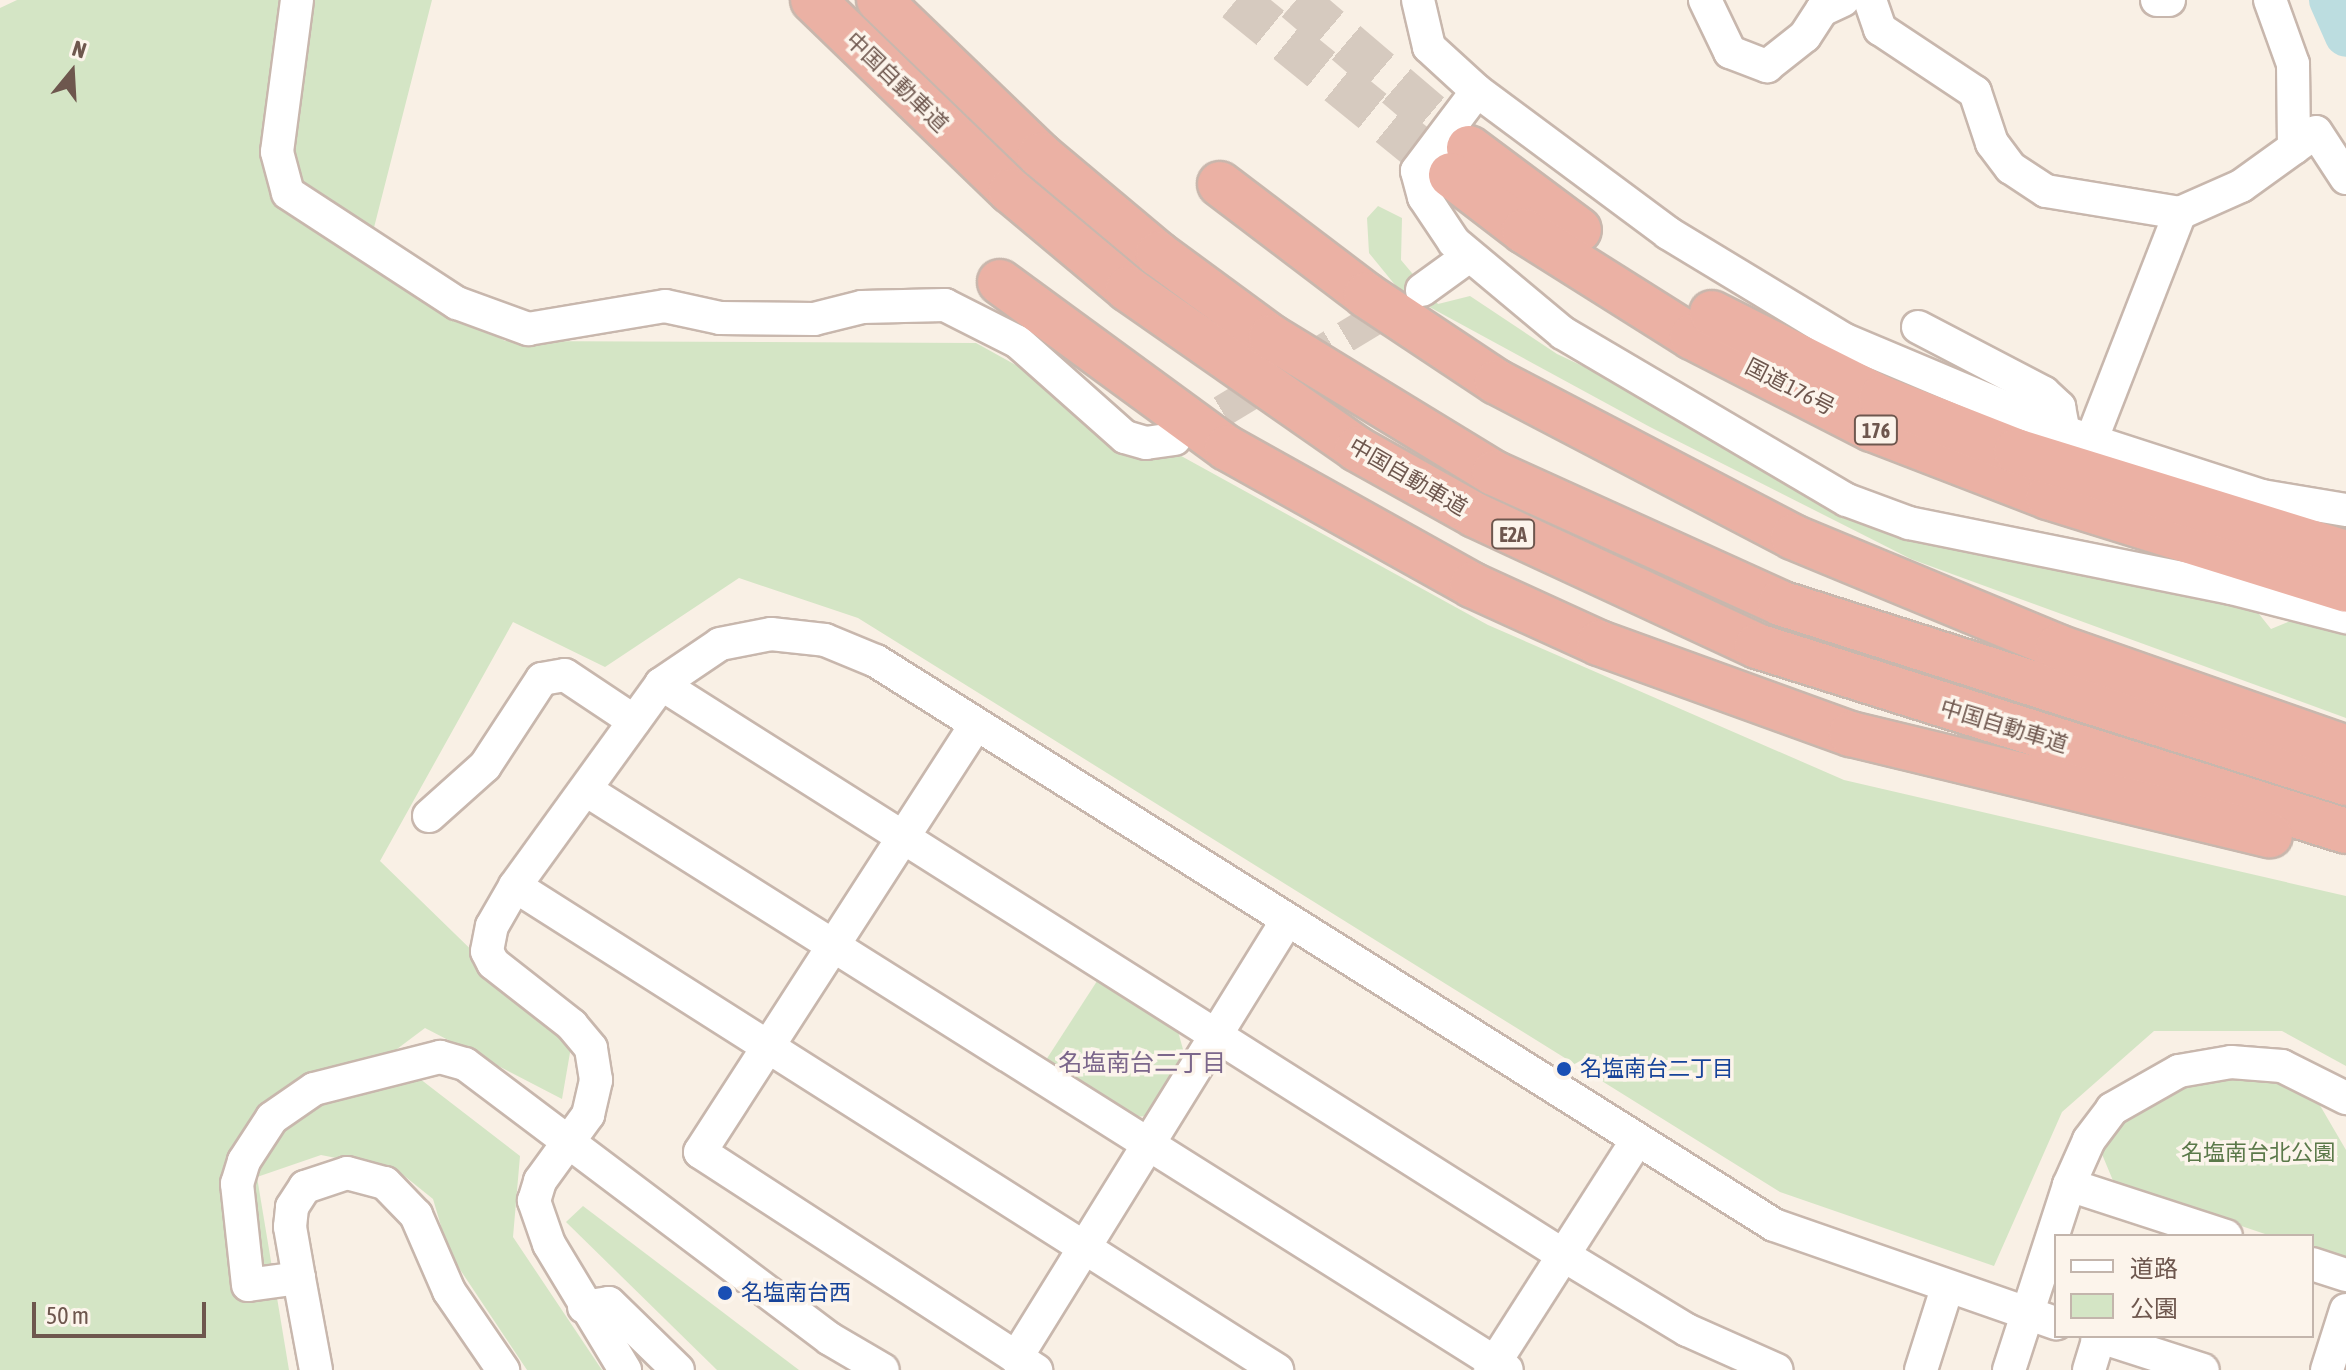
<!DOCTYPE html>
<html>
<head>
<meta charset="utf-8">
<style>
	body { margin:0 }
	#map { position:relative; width:2346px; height:1370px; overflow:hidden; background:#f9f0e5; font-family:"Asap Condensed","Noto Sans JP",sans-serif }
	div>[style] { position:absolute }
	.green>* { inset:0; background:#d4e5c5 }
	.river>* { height:42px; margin:-21px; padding:0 21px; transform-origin:21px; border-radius:21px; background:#bcdde0 }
	.minor-tunnel>* { height:32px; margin-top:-16px; transform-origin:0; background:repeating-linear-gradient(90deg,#d6cabf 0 32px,transparent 0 48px) }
	.highway-tunnel>* { height:44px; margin-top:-22px; transform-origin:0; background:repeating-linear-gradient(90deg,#d6cabf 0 44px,transparent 0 66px) }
	.roads { filter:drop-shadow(2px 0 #c8b7ad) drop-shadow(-2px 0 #c8b7ad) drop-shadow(0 2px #c8b7ad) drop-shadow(0 -2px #c8b7ad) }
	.minor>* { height:32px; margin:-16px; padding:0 16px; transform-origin:16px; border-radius:16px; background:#fff }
	.highway>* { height:44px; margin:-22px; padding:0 22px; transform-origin:22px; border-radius:22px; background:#ebb1a4 }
	.dots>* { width:22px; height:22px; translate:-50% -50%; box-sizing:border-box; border:4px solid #fcf4eb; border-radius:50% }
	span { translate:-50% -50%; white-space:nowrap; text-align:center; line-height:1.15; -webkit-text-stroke:7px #fcf4eb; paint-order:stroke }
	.shield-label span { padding:2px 6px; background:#fcf4eb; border:2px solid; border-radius:6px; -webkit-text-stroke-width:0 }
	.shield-label { font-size:20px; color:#6e574e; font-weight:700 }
	.street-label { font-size:22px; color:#6e574e }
	.transit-label { font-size:22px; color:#164399 }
	.left { translate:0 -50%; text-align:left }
	.park-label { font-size:22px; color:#5b794a }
	.neighbourhood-label { font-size:24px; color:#7b668b }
	.legend { position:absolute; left:2054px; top:1234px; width:260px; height:104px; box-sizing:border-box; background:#fcf4eb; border:2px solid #c3b5ac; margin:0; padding:10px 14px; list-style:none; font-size:24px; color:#6e574e }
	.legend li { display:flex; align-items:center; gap:16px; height:40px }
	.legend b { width:40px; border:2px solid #c3b5ac }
	.north { position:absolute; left:32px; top:32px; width:80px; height:80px; -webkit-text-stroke:6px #fcf4eb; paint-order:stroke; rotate:18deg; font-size:22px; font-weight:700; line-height:32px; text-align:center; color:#6e574e }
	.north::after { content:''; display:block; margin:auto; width:28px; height:36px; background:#6e574e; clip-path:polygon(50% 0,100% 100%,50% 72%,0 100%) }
	.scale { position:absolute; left:32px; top:1302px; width:174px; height:36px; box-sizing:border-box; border:4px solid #6e574e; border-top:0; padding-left:10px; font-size:24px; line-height:28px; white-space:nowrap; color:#6e574e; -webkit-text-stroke:6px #fcf4eb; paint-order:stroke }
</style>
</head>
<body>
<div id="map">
	<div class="green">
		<i style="clip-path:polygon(17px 0,432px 0,366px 259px,505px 341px,976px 343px,1488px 625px,1844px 780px,2346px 896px,2346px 1066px,2282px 1031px,2154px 1031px,2062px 1112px,1994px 1266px,1780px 1192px,858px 618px,739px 578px,605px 667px,513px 622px,380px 861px,571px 1047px,562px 1099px,425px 1028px,389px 1055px,520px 1156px,513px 1237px,602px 1370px,527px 1370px,449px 1253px,433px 1199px,397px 1170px,321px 1155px,257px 1177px,289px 1370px,0 1370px,0 8px)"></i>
		<i style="clip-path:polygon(1378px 206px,1402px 218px,1401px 260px,1438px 304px,1470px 296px,1557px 354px,1657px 401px,1875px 524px,2247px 599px,2271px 629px,2293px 620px,2323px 621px,2346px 632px,2346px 718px,1911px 559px,1650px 427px,1400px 291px,1369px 253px,1367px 218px)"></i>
		<i style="clip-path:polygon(1099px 978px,1177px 1028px,1186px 1060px,1148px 1116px,1134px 1117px,1046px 1060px)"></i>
		<i style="clip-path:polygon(2209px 1077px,2275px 1079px,2318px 1102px,2346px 1150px,2346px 1261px,2312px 1250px,2312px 1236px,2271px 1236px,2114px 1183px,2099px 1147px,2142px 1100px)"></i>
		<i style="clip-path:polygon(583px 1206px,799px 1370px,717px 1370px,566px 1222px)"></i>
	</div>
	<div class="river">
		<i style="left:2330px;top:0;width:39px;rotate:66deg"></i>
	</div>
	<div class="minor-tunnel">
		<i style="left:1181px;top:436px;width:262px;rotate:-31.1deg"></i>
	</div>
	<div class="highway-tunnel">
		<i style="left:1236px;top:0;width:277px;rotate:39.1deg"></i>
		<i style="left:1296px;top:0;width:228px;rotate:40.5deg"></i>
	</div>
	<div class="roads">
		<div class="minor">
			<i style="left:297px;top:0;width:153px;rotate:97.5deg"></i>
			<i style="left:277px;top:152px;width:42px;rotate:75deg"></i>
			<i style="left:288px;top:193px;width:202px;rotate:33.1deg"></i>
			<i style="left:457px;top:303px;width:76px;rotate:20.1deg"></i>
			<i style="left:528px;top:329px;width:139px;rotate:-9.5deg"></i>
			<i style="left:665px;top:306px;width:56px;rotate:12.3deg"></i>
			<i style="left:720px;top:318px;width:94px;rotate:0.6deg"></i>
			<i style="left:814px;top:319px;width:49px;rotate:-14deg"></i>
			<i style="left:862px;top:307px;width:83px;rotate:-1.4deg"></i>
			<i style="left:945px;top:305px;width:82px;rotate:26.9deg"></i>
			<i style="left:1018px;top:342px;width:143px;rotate:41.6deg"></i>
			<i style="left:1125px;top:437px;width:22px;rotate:16deg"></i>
			<i style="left:1146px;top:443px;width:29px;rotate:-8deg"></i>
			<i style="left:1418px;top:0;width:48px;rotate:76.8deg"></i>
			<i style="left:1429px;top:47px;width:65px;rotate:42.5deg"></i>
			<i style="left:1477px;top:91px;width:100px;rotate:126.9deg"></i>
			<i style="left:1417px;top:171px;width:27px;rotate:75deg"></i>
			<i style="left:1424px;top:197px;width:54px;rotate:56.3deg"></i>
			<i style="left:1454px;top:242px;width:142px;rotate:39.9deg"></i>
			<i style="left:1563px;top:333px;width:329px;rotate:30.5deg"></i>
			<i style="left:1847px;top:500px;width:66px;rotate:20.4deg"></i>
			<i style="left:1909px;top:523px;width:328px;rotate:11.4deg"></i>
			<i style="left:2231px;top:588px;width:119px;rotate:14.2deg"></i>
			<i style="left:1705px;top:0;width:58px;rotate:64.3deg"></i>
			<i style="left:1730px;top:52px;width:40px;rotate:21deg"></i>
			<i style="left:1767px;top:66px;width:48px;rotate:-38.3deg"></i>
			<i style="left:1805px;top:36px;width:31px;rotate:-57deg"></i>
			<i style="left:1822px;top:10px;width:23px;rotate:-25deg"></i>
			<i style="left:1870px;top:0;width:31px;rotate:71deg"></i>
			<i style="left:1880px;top:29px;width:114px;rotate:33.6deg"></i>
			<i style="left:1975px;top:92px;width:54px;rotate:71.6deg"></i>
			<i style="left:1992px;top:143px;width:31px;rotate:53deg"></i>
			<i style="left:2011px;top:168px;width:42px;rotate:33.3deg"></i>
			<i style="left:2046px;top:191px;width:136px;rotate:9.3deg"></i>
			<i style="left:2180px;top:213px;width:67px;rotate:-23.9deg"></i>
			<i style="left:2241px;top:186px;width:92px;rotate:-35.8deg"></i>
			<i style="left:2316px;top:132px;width:55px;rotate:56.9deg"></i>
			<i style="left:2157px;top:0;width:12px"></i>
			<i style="left:2270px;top:0;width:68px;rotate:70.2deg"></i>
			<i style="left:2293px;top:64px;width:84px;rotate:89.3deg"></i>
			<i style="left:1477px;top:91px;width:238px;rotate:36.6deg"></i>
			<i style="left:1668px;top:233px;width:207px;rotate:31.2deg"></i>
			<i style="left:1845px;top:340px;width:238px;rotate:22.8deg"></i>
			<i style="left:2064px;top:432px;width:208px;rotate:17.9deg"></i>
			<i style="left:2262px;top:496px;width:85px;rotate:9.5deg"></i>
			<i style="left:1422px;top:290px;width:58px;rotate:-35.9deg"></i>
			<i style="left:1918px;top:327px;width:142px;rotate:27.6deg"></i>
			<i style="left:2044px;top:393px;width:21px;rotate:43deg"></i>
			<i style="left:2059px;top:407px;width:25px;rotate:79deg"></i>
			<i style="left:2091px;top:441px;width:245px;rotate:-68.7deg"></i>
			<i style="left:661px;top:684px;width:1068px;rotate:32.34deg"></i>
			<i style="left:1563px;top:1255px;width:145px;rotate:31.2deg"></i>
			<i style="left:1687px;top:1330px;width:98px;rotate:24deg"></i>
			<i style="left:975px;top:726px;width:507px;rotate:122.84deg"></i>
			<i style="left:700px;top:1152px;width:401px;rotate:33deg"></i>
			<i style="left:586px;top:790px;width:1088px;rotate:32.2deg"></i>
			<i style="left:429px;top:816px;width:75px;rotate:-41.8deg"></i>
			<i style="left:485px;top:766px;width:104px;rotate:-56.8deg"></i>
			<i style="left:542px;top:679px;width:23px;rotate:-10deg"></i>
			<i style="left:565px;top:675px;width:83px;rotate:33.7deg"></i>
			<i style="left:515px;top:886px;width:903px;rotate:32.42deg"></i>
			<i style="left:2069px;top:1185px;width:165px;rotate:18deg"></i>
			<i style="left:2312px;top:1264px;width:36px;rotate:18deg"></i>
			<i style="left:299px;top:1278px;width:52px;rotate:-100deg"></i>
			<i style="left:290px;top:1227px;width:20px;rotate:-84deg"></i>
			<i style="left:292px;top:1207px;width:24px;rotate:-57deg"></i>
			<i style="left:305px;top:1187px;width:44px;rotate:-18.4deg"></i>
			<i style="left:347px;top:1173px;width:39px;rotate:15deg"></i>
			<i style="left:385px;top:1183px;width:45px;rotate:45.9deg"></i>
			<i style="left:416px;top:1215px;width:83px;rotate:66.5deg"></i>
			<i style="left:449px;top:1291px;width:96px;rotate:55.6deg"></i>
			<i style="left:584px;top:1307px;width:25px;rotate:-9deg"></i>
			<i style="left:609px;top:1303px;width:96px;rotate:44.2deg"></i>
			<i style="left:2097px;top:1336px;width:111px;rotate:17.8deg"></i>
			<i style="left:1016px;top:1358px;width:513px;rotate:-58.23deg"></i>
			<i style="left:316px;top:1370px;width:94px;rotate:-100.5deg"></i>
			<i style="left:299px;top:1278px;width:51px;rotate:172.2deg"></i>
			<i style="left:248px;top:1285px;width:102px;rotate:-96.2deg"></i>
			<i style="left:237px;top:1184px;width:24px;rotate:-73deg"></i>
			<i style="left:244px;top:1161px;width:51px;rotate:-56.9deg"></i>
			<i style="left:272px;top:1118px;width:51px;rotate:-34.6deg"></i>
			<i style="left:314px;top:1089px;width:130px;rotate:-14.3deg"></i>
			<i style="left:440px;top:1057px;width:26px;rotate:16deg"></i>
			<i style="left:465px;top:1064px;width:457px;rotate:37deg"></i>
			<i style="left:830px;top:1339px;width:61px;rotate:30.3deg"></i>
			<i style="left:625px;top:1370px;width:147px;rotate:-121.1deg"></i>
			<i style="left:549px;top:1244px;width:46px;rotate:-109.2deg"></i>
			<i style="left:534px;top:1201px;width:21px;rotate:-73deg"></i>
			<i style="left:540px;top:1181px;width:82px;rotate:-54deg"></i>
			<i style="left:588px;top:1115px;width:36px;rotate:-77deg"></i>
			<i style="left:596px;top:1080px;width:32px;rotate:-99deg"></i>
			<i style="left:591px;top:1048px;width:30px;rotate:-130deg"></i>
			<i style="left:572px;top:1025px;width:100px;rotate:-141.9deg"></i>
			<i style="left:493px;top:963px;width:13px;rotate:-117deg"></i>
			<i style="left:487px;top:951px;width:25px;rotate:-79deg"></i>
			<i style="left:492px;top:926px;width:46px;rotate:-60.1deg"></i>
			<i style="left:515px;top:886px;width:249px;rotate:-54.1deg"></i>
			<i style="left:661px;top:684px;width:71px;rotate:-34.1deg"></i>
			<i style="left:720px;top:644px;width:52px;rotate:-11.1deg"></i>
			<i style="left:771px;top:634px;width:54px;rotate:6.3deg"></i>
			<i style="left:825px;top:640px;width:55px;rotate:22.4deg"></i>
			<i style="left:876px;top:661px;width:1060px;rotate:32.13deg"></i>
			<i style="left:1774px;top:1225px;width:299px;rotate:19.2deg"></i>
			<i style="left:1490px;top:1370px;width:269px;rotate:-57.4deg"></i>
			<i style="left:1921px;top:1370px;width:86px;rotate:-72.4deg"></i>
			<i style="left:2009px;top:1370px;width:194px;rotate:-72deg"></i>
			<i style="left:2069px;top:1185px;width:49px;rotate:-66deg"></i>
			<i style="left:2089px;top:1140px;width:39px;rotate:-53deg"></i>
			<i style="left:2112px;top:1109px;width:77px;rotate:-29.6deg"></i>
			<i style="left:2179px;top:1071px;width:53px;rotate:-9.8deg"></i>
			<i style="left:2231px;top:1062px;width:51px;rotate:4.5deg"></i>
			<i style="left:2282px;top:1066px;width:72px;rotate:26.6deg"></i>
			<i style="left:2089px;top:1370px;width:34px;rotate:-73deg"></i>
			<i style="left:2327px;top:1370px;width:63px;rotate:-72.4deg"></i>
		</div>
		<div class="highway">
			<i style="left:813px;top:0;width:275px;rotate:44deg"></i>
			<i style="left:1011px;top:191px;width:153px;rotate:39.9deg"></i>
			<i style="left:1128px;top:289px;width:279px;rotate:34.9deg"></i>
			<i style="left:1357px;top:449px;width:135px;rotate:29.2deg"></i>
			<i style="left:1475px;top:515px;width:311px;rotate:24.9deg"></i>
			<i style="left:1757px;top:646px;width:617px;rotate:17.44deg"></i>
			<i style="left:879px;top:0;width:223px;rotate:43.9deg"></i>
			<i style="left:1040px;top:155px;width:154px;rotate:40deg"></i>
			<i style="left:1158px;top:254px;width:140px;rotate:36.3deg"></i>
			<i style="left:1271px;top:337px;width:261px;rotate:31.4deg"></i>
			<i style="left:1494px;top:473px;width:314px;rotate:24.4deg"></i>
			<i style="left:1780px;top:603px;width:594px;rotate:17.64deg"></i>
			<i style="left:1469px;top:148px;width:137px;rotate:36.7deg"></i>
			<i style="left:1451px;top:175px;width:92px;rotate:37.5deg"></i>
			<i style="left:1524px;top:231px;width:199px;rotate:32.2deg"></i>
			<i style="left:1692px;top:337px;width:202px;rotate:27.1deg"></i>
			<i style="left:1872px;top:429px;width:189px;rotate:21.1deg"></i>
			<i style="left:2048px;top:497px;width:312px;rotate:17.3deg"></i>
			<i style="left:1220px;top:184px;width:183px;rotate:37.2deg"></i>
			<i style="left:1366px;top:295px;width:157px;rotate:33.6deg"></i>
			<i style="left:1497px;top:382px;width:334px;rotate:27.6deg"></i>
			<i style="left:1793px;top:537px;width:287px;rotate:22.5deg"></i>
			<i style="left:2058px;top:647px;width:305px;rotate:19.3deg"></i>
			<i style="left:1000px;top:282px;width:281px;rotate:36.2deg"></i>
			<i style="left:1227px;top:448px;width:281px;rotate:29.2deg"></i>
			<i style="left:1472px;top:585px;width:140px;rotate:24.5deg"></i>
			<i style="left:1599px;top:643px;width:268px;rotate:19.9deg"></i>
			<i style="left:1851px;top:734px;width:431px;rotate:13.6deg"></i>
			<i style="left:1712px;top:313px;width:189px;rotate:26.7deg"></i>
			<i style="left:1881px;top:398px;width:145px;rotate:21.4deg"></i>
			<i style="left:2016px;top:451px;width:345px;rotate:17.2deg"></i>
		</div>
	</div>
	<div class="dots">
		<i style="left:1564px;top:1069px;background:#1a4fb4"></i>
		<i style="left:725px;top:1293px;background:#1a4fb4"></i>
	</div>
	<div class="shield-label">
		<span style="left:1876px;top:430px">176</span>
		<span style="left:1513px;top:534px">E2A</span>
	</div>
	<div class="street-label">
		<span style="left:897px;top:82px;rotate:44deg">中国自動車道</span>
		<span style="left:1790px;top:387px;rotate:27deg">国道176号</span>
		<span style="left:1408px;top:477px;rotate:30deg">中国自動車道</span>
		<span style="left:2004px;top:726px;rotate:17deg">中国自動車道</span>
	</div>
	<div class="transit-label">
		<span class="left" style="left:1580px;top:1069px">名塩南台二丁目</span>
		<span class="left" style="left:741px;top:1293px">名塩南台西</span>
	</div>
	<div class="park-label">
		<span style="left:2258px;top:1153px">名塩南台北公園</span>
	</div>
	<div class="neighbourhood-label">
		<span style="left:1142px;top:1063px">名塩南台二丁目</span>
	</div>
	<ul class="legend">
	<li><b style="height:10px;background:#fff"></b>道路</li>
	<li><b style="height:22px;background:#d4e5c5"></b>公園</li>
	</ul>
	<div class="north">N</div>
	<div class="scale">50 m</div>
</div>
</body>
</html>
